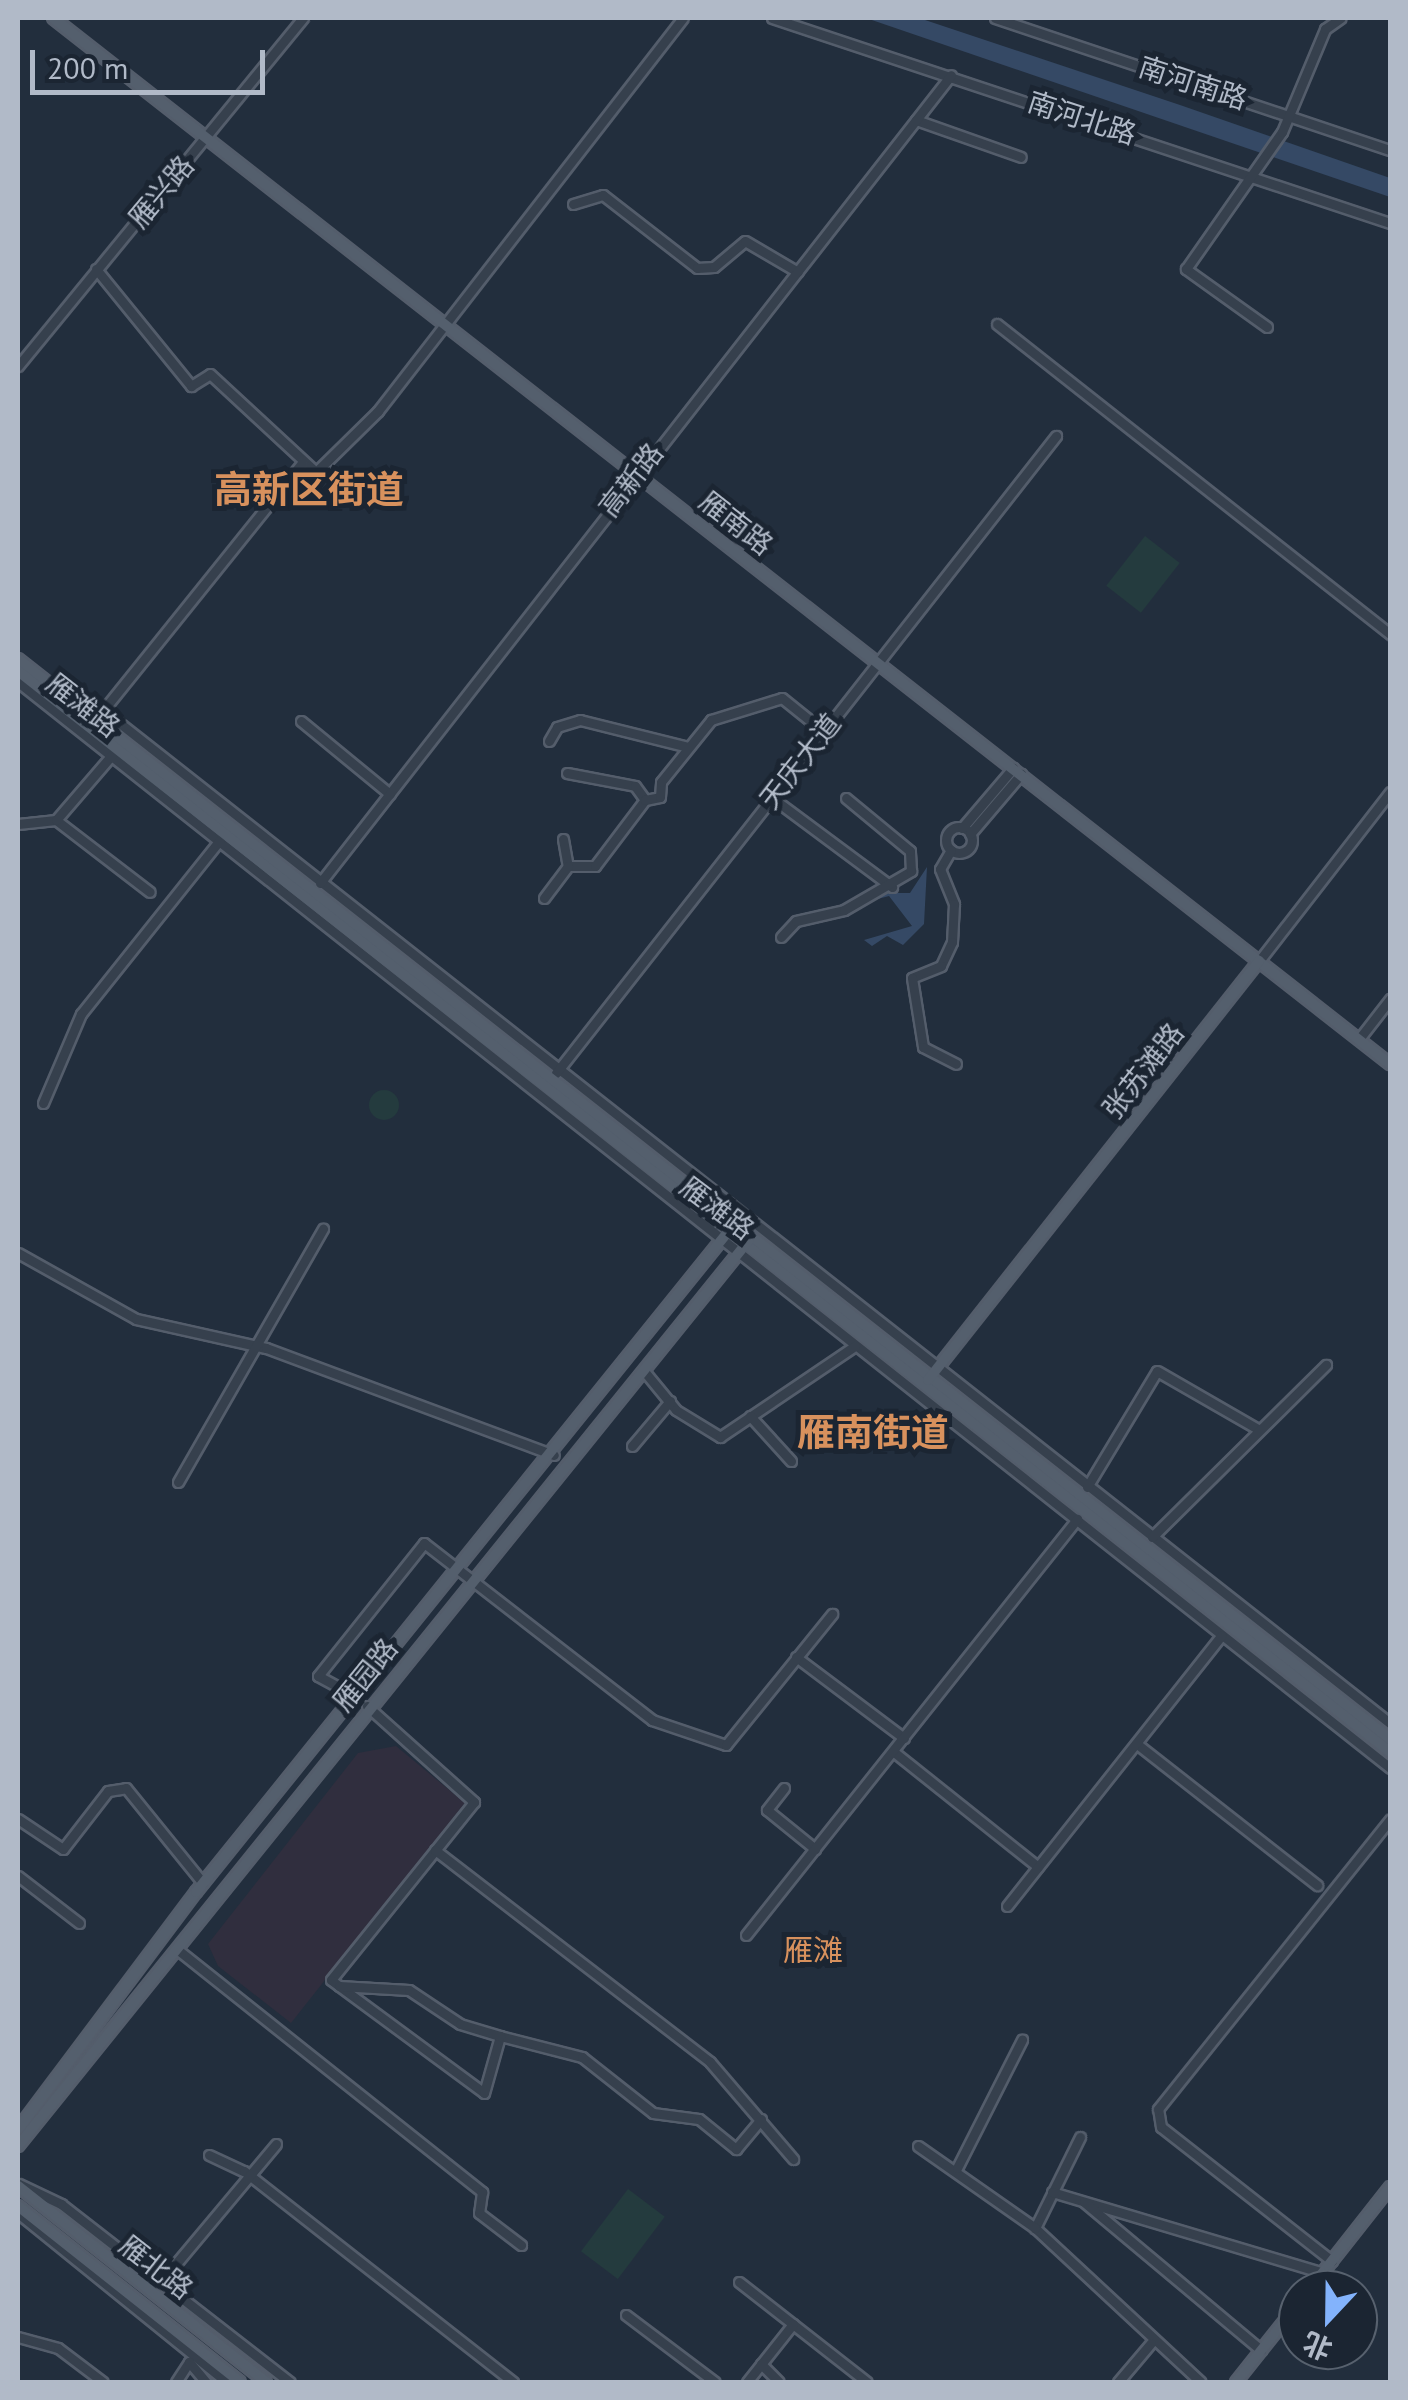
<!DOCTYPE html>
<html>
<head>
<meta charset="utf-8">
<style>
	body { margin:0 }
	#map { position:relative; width:1408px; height:2400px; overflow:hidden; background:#222e3d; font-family:"PT Sans","Noto Sans SC",sans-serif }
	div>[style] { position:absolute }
	.medical>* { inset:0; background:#302e3e }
	.green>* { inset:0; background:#243b3e; transform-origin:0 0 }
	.round { border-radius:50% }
	.water>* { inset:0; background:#354965 }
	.roads { filter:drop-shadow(2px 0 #545d6b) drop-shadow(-2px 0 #545d6b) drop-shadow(0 2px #545d6b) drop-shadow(0 -2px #545d6b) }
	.minor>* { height:9px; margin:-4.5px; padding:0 4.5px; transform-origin:4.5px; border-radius:4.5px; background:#36404d }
	.minor>.ring { margin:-4.5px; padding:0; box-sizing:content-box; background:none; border:9px solid #36404d; border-radius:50% }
	.major>* { height:10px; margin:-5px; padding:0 5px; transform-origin:5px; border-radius:5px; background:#545f6d }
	span { translate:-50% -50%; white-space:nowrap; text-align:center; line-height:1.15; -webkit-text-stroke:10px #1b2532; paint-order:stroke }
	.street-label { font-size:28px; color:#b1bac8 }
	.neighbourhood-label { font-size:30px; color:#d8915d }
	.district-label { font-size:38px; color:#d8915d; font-weight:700 }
	.frame { position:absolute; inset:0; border:20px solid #b1bac8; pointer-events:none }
	.north { position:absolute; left:1278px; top:2270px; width:100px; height:100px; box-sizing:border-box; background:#1b2532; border:2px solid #57616e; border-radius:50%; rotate:202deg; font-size:28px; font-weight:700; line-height:40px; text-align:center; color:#b1bac8 }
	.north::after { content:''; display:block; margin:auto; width:35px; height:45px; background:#83b3fc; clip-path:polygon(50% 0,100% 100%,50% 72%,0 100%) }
	.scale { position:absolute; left:30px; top:50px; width:235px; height:45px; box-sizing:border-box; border:5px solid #b1bac8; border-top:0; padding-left:12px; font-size:30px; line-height:35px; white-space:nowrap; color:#b1bac8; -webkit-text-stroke:8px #1b2532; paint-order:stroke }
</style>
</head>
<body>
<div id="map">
	<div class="medical">
		<i style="clip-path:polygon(396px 1746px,465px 1803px,291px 2023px,218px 1966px,208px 1944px,358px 1753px)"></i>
	</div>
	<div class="green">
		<i style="left:1145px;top:536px;width:44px;height:63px;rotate:38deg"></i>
		<i class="round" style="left:369px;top:1090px;width:30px;height:30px"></i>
		<i style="left:628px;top:2189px;width:46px;height:78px;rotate:37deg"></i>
	</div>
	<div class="water">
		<i style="clip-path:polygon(866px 18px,919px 18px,1180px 105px,1390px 178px,1390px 197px)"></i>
		<i style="clip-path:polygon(927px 867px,924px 924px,903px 945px,887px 936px,872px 946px,864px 940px,912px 926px,889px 896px,859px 904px,885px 893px,910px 893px)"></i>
	</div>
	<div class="roads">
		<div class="minor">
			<i style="left:772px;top:18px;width:651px;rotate:18.35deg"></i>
			<i style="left:995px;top:18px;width:416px;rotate:18.5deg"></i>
			<i style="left:916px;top:120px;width:111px;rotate:19.4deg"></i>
			<i style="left:573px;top:204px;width:31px;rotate:-17deg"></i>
			<i style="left:603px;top:195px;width:119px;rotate:37.8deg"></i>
			<i style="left:697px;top:268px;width:17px;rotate:-3deg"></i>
			<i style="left:714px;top:267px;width:40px;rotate:-40deg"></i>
			<i style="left:745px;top:241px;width:61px;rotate:30.3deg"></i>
			<i style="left:96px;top:269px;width:151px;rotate:50.9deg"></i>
			<i style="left:191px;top:386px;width:22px;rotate:-32deg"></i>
			<i style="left:210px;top:374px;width:144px;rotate:42.8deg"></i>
			<i style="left:316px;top:472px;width:87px;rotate:-44.5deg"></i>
			<i style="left:378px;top:411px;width:497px;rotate:-52.2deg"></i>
			<i style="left:997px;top:324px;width:501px;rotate:38.27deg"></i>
			<i style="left:1267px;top:327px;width:100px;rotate:-144.4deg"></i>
			<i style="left:1186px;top:269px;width:167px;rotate:-55deg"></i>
			<i style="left:1282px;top:132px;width:112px;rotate:-67.3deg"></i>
			<i style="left:1325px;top:29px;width:19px;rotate:-35deg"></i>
			<i style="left:18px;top:366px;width:450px;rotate:-50.7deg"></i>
			<i style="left:18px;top:682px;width:1750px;rotate:38.36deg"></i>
			<i style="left:103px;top:710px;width:1638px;rotate:38.21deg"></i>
			<i style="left:101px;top:713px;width:322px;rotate:-51.2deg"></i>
			<i style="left:301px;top:721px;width:115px;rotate:39.4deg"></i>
			<i style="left:549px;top:741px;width:16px;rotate:-60deg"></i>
			<i style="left:557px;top:727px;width:24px;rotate:-17deg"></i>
			<i style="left:580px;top:720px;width:111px;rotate:14deg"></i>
			<i style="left:567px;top:773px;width:69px;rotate:10.8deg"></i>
			<i style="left:635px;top:786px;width:17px;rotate:54deg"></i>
			<i style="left:771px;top:797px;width:151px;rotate:36.6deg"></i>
			<i style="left:56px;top:820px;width:118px;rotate:37.5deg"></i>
			<i style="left:18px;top:824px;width:38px;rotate:-6deg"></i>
			<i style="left:56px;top:820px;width:86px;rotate:-49.3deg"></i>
			<i class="ring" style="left:946px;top:827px;width:17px;height:17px"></i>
			<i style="left:962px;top:828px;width:79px;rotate:-49.6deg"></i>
			<i style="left:970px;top:834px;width:79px;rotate:-49.6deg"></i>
			<i style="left:563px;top:839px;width:27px;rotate:80deg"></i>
			<i style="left:568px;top:866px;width:27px"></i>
			<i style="left:595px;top:866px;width:83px;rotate:-52.9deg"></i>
			<i style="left:645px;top:800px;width:15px;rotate:-11deg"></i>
			<i style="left:660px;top:797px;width:15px;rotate:-86deg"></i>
			<i style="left:661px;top:782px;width:80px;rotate:-51.1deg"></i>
			<i style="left:711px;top:720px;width:74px;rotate:-17.2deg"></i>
			<i style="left:782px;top:698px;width:53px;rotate:38.8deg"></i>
			<i style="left:951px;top:850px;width:22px;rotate:120deg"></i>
			<i style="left:940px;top:869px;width:38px;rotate:68deg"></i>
			<i style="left:954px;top:904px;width:38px;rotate:93deg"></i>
			<i style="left:952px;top:942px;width:26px;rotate:115deg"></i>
			<i style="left:941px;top:966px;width:31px;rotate:158deg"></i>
			<i style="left:912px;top:978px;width:70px;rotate:80.9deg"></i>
			<i style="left:923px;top:1047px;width:37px;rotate:27deg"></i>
			<i style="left:320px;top:883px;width:1025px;rotate:-52.01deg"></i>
			<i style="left:544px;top:898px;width:40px;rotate:-53deg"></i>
			<i style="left:781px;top:937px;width:22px;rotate:-47deg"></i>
			<i style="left:796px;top:921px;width:49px;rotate:-12.9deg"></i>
			<i style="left:844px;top:910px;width:78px;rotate:-30.2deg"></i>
			<i style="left:911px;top:871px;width:20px;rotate:-93deg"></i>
			<i style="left:910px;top:851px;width:83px;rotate:-140.4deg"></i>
			<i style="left:1259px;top:961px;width:214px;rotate:-52.2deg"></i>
			<i style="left:1359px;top:1039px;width:51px;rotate:-52.2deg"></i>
			<i style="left:556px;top:1073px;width:810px;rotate:-51.87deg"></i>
			<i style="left:43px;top:1103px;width:97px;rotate:-66.9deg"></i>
			<i style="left:81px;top:1014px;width:223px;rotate:-51.4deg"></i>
			<i style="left:18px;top:1253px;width:135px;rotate:29.2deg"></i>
			<i style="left:136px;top:1319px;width:133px;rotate:12.6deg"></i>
			<i style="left:266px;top:1348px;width:307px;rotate:20.4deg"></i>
			<i style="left:644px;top:1371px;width:50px;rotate:50.6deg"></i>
			<i style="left:676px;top:1410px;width:52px;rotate:31.5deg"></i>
			<i style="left:720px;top:1437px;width:163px;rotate:-34deg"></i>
			<i style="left:750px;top:1416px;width:61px;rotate:47.7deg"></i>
			<i style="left:632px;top:1446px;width:59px;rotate:-49.8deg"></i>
			<i style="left:178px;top:1482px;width:292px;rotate:-60.2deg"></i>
			<i style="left:1087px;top:1487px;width:135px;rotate:-58.9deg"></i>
			<i style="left:1157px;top:1371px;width:116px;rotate:29.9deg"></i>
			<i style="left:1152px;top:1537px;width:245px;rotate:-44.7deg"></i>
			<i style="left:796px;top:1657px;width:135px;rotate:36.9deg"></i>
			<i style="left:355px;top:1696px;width:42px;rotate:-151.6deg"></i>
			<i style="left:318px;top:1676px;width:170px;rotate:-51.4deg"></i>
			<i style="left:424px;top:1543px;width:289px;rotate:37.8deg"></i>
			<i style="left:652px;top:1720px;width:78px;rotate:18.7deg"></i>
			<i style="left:726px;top:1745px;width:169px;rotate:-51deg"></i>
			<i style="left:367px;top:1706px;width:144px;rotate:41.9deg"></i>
			<i style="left:474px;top:1802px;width:228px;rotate:128.8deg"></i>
			<i style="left:331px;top:1980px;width:190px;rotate:36.4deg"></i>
			<i style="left:484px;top:2093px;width:59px;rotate:-74.3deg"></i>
			<i style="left:500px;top:2036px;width:85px;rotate:14.4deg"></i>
			<i style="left:582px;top:2057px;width:90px;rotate:38.3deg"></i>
			<i style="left:653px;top:2113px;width:46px;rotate:7.4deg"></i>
			<i style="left:699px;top:2119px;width:48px;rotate:39deg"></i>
			<i style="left:736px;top:2149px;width:39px;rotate:-50deg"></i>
			<i style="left:1137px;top:1744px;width:229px;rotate:38.1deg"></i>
			<i style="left:894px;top:1752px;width:184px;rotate:38.6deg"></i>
			<i style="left:784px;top:1788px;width:28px;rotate:128deg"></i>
			<i style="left:767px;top:1810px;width:62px;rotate:39.1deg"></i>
			<i style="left:18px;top:1819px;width:54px;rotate:33.7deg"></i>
			<i style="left:63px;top:1849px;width:73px;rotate:-52.2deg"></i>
			<i style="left:108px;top:1791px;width:18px;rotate:-9deg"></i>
			<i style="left:126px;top:1788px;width:122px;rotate:51deg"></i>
			<i style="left:435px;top:1850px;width:347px;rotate:37.6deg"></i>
			<i style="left:710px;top:2062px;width:128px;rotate:49.4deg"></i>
			<i style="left:18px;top:1876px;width:77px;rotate:37.6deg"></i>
			<i style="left:1007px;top:1906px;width:345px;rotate:-51.6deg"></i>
			<i style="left:746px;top:1935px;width:532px;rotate:-51.49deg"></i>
			<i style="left:178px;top:1950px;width:389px;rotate:38.5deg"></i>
			<i style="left:482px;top:2192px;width:21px;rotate:98deg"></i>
			<i style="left:479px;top:2213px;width:53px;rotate:37.3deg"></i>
			<i style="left:339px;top:1986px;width:70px;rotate:3.3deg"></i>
			<i style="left:409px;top:1990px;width:61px;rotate:33.7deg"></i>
			<i style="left:460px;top:2024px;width:42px;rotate:16.7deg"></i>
			<i style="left:1080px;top:2137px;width:102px;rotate:116.3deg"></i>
			<i style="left:1035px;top:2228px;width:226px;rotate:42.9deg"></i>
			<i style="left:918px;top:2146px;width:143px;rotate:35deg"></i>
			<i style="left:209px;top:2155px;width:38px;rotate:25deg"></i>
			<i style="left:244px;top:2171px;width:342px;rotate:38.1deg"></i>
			<i style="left:957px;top:2168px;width:144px;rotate:-63.1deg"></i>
			<i style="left:19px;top:2184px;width:47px;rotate:25.5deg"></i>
			<i style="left:61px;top:2204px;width:290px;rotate:37.9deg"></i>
			<i style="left:1052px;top:2192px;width:283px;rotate:16.6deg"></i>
			<i style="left:1084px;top:2202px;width:231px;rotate:39.9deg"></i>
			<i style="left:18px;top:2213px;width:269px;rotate:39deg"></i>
			<i style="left:1332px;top:2261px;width:217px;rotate:-141.9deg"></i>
			<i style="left:1161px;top:2127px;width:18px;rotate:-99deg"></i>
			<i style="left:1158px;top:2109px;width:371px;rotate:-51.3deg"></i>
			<i style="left:174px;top:2266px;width:159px;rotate:-50.1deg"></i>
			<i style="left:739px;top:2282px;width:162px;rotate:38deg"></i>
			<i style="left:626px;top:2315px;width:111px;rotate:37deg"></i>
			<i style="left:18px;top:2337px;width:41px;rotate:15.4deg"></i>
			<i style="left:58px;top:2348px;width:56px;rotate:37.1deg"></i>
			<i style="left:761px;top:2364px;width:25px;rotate:45deg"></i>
			<i style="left:176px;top:2382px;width:24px;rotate:-57deg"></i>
			<i style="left:189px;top:2362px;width:26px;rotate:50deg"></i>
			<i style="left:747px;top:2382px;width:74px;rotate:-51.6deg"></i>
			<i style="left:1118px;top:2382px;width:51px;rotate:-49.8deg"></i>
		</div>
		<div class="major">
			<i style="left:53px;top:18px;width:1698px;rotate:38.04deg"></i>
			<i style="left:18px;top:659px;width:1746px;rotate:38.21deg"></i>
			<i style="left:18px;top:671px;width:1747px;rotate:38.23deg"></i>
			<i style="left:928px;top:1380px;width:534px;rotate:-51.69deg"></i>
			<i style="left:18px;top:2129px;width:296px;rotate:-53.1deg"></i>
			<i style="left:196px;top:1892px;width:853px;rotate:-51.14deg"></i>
			<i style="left:18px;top:2146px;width:1164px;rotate:-51.1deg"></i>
			<i style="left:18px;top:2186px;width:316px;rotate:38.3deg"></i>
			<i style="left:18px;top:2206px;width:283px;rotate:38.4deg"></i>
			<i style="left:1309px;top:2290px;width:131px;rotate:-51.8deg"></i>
			<i style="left:1236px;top:2382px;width:100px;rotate:-51.5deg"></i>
		</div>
	</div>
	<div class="street-label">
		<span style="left:1193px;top:83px;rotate:18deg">南河南路</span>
		<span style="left:1082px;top:118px;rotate:18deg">南河北路</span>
		<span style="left:161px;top:192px;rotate:-50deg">雁兴路</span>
		<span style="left:631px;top:480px;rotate:-52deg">高新路</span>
		<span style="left:736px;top:523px;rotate:38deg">雁南路</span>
		<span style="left:83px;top:705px;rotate:38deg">雁滩路</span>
		<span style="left:800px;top:761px;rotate:-52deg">天庆大道</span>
		<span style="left:1143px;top:1071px;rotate:-52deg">张苏滩路</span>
		<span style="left:717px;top:1208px;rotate:37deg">雁滩路</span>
		<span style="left:365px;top:1675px;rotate:-51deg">雁园路</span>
		<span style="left:156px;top:2267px;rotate:38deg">雁北路</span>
	</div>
	<div class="neighbourhood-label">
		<span style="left:813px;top:1950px">雁滩</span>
	</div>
	<div class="district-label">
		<span style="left:309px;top:489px">高新区街道</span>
		<span style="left:873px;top:1432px">雁南街道</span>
	</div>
	<div class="frame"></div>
	<div class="north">北</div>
	<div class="scale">200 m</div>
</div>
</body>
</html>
